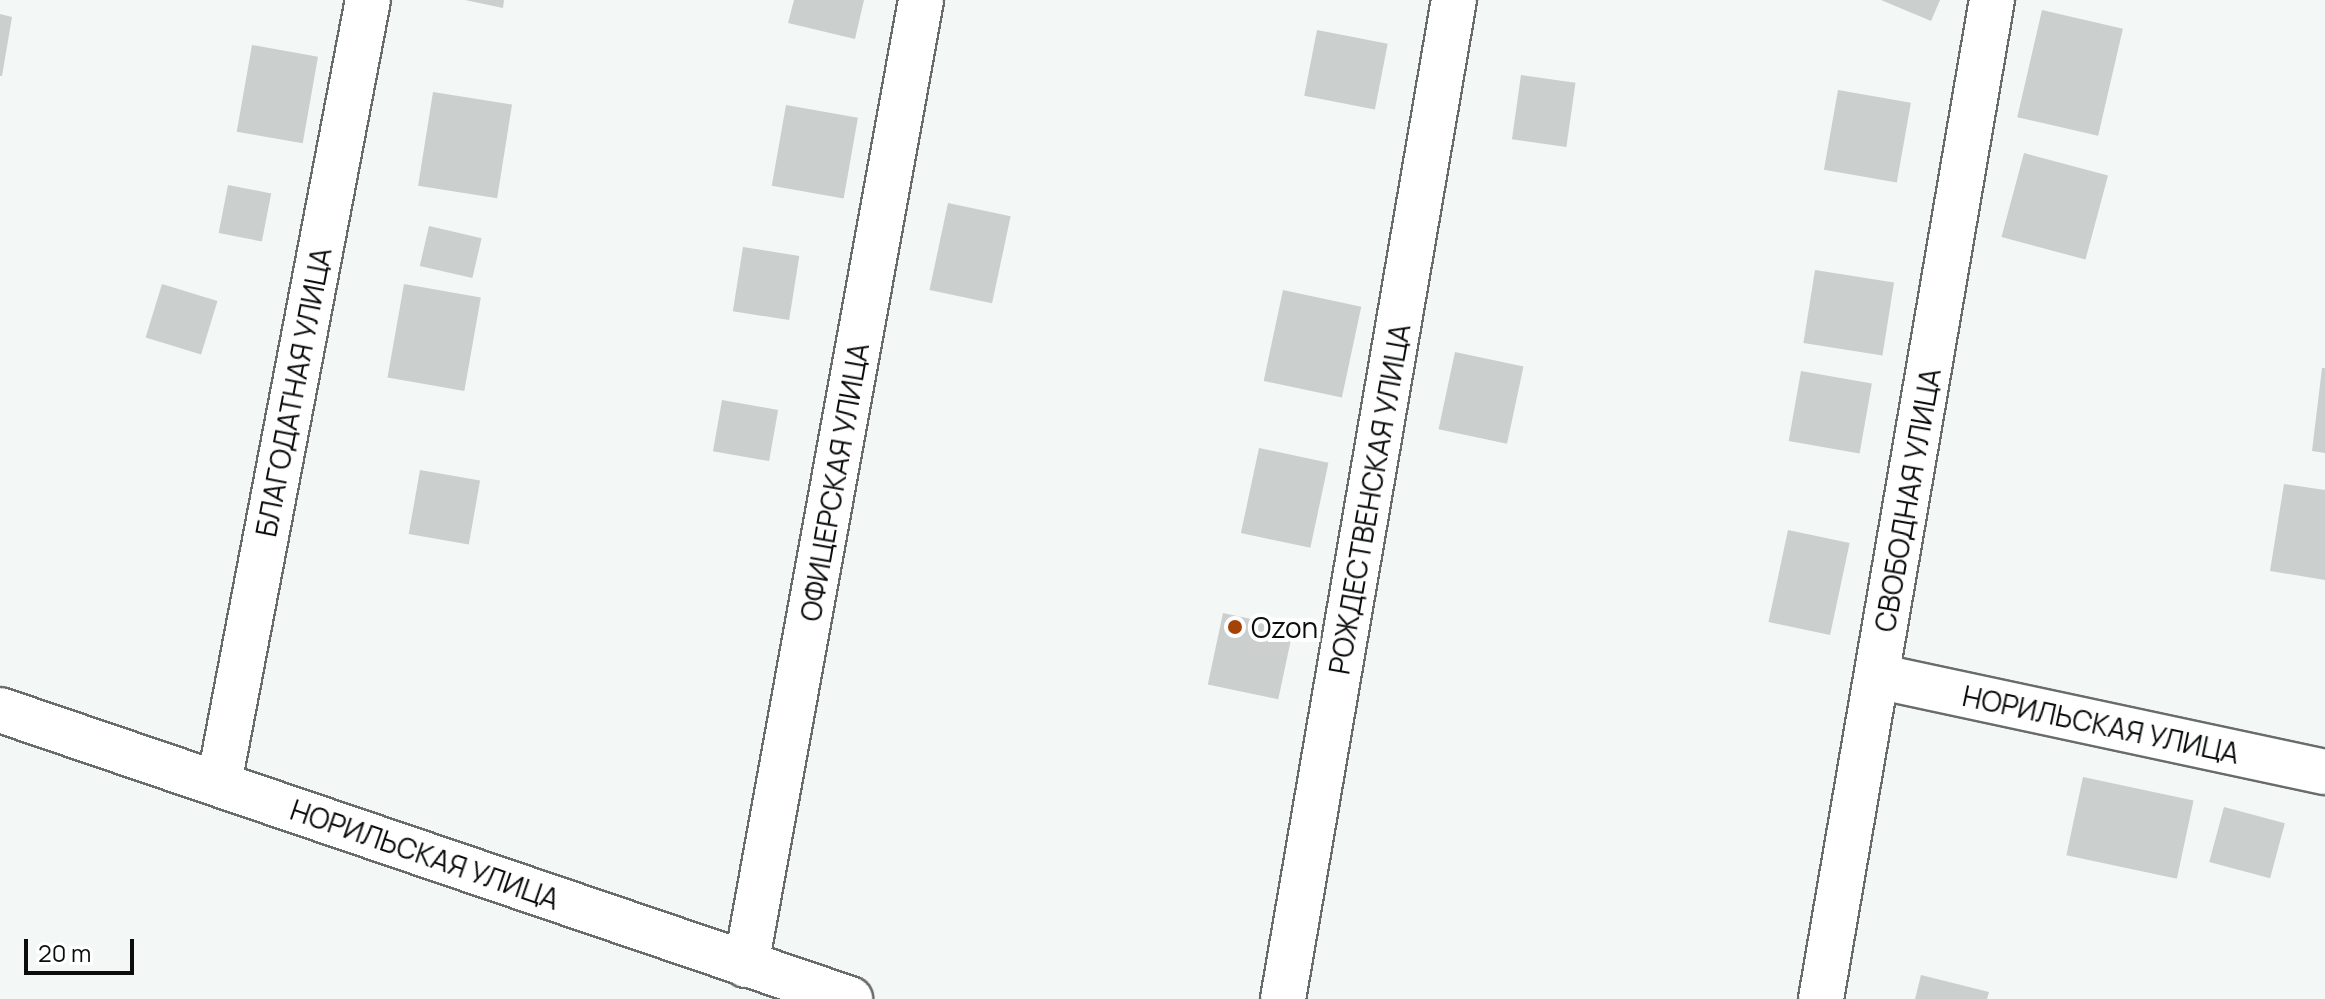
<!DOCTYPE html>
<html>
<head>
<meta charset="utf-8">
<style>
	body { margin:0 }
	#map { position:relative; width:2325px; height:999px; overflow:hidden; background:#f3f8f7; font-family:Manrope,sans-serif }
	div>[style] { position:absolute }
	.building>* { inset:0; background:#cbcfce; transform-origin:0 0 }
	.roads { filter:drop-shadow(2px 0 #686c6b) drop-shadow(-2px 0 #686c6b) drop-shadow(0 2px #686c6b) drop-shadow(0 -2px #686c6b) }
	.minor>* { height:44px; margin:-22px; padding:0 22px; transform-origin:22px; border-radius:22px; background:#fff }
	.major>* { height:44px; margin:-22px; padding:0 22px; transform-origin:22px; border-radius:22px; background:#fff }
	.dots>* { width:22px; height:22px; translate:-50% -50%; box-sizing:border-box; border:4px solid #fff; border-radius:50% }
	span { translate:-50% -50%; white-space:nowrap; text-align:center; line-height:1.15; -webkit-text-stroke:8px #fff; paint-order:stroke }
	.street-label { font-size:28px; color:#0b0c0c }
	.poi-label { font-size:28px; color:#0b0c0c }
	.left { translate:0 -50%; text-align:left }
	.scale { position:absolute; left:24px; top:939px; width:110px; height:36px; box-sizing:border-box; border:4px solid #0b0c0c; border-top:0; padding-left:10px; font-size:24px; line-height:28px; white-space:nowrap; color:#0b0c0c; -webkit-text-stroke:6px #fff; paint-order:stroke }
</style>
</head>
<body>
<div id="map">
	<div class="building">
		<i style="clip-path:polygon(465px 0,504px 0,503px 8px)"></i>
		<i style="clip-path:polygon(794px 0,864px 0,855px 39px,788px 23px)"></i>
		<i style="clip-path:polygon(1881px 0,1940px 0,1931px 21px)"></i>
		<i style="left:2042px;top:10px;width:83px;height:110px;rotate:13deg"></i>
		<i style="clip-path:polygon(0 14px,12px 17px,2px 76px,0 76px)"></i>
		<i style="left:1317px;top:30px;width:72px;height:67px;rotate:11deg"></i>
		<i style="left:252px;top:45px;width:67px;height:88px;rotate:10deg"></i>
		<i style="left:1521px;top:75px;width:55px;height:65px;rotate:8deg"></i>
		<i style="left:1838px;top:90px;width:74px;height:81px;rotate:10deg"></i>
		<i style="left:433px;top:92px;width:80px;height:95px;rotate:9deg"></i>
		<i style="left:786px;top:105px;width:73px;height:82px;rotate:10deg"></i>
		<i style="left:2024px;top:153px;width:87px;height:87px;rotate:15deg"></i>
		<i style="left:228px;top:185px;width:44px;height:49px;rotate:11deg"></i>
		<i style="left:948px;top:203px;width:64px;height:89px;rotate:12deg"></i>
		<i style="left:429px;top:226px;width:54px;height:41px;rotate:13deg"></i>
		<i style="left:743px;top:247px;width:57px;height:65px;rotate:9deg"></i>
		<i style="left:1815px;top:270px;width:80px;height:74px;rotate:9deg"></i>
		<i style="left:162px;top:284px;width:58px;height:56px;rotate:17deg"></i>
		<i style="left:404px;top:284px;width:78px;height:95px;rotate:10deg"></i>
		<i style="left:1283px;top:290px;width:80px;height:93px;rotate:12deg"></i>
		<i style="left:1455px;top:352px;width:70px;height:79px;rotate:12deg"></i>
		<i style="clip-path:polygon(2322px 368px,2325px 368px,2325px 453px,2312px 451px)"></i>
		<i style="left:1801px;top:371px;width:72px;height:71px;rotate:10deg"></i>
		<i style="left:722px;top:400px;width:57px;height:52px;rotate:10deg"></i>
		<i style="left:1259px;top:448px;width:71px;height:87px;rotate:12deg"></i>
		<i style="left:420px;top:470px;width:61px;height:65px;rotate:10deg"></i>
		<i style="clip-path:polygon(2284px 484px,2325px 490px,2325px 580px,2270px 571px)"></i>
		<i style="left:1788px;top:530px;width:63px;height:94px;rotate:12deg"></i>
		<i style="left:1223px;top:613px;width:72px;height:73px;rotate:12deg"></i>
		<i style="left:2083px;top:777px;width:113px;height:80px;rotate:12deg"></i>
		<i style="left:2224px;top:807px;width:63px;height:57px;rotate:15deg"></i>
		<i style="clip-path:polygon(1921px 975px,1989px 992px,1987px 999px,1915px 999px)"></i>
	</div>
	<div class="roads">
		<div class="minor">
			<i style="left:1877px;top:676px;width:458px;rotate:12.1deg"></i>
			<i style="left:219px;top:783px;width:797px;rotate:-79.23deg"></i>
			<i style="left:746px;top:965px;width:981px;rotate:-79.72deg"></i>
			<i style="left:1283px;top:999px;width:1014px;rotate:-80.29deg"></i>
			<i style="left:1821px;top:999px;width:1014px;rotate:-80.29deg"></i>
		</div>
		<div class="major">
			<i style="left:0;top:710px;width:898px;rotate:18.78deg"></i>
		</div>
	</div>
	<div class="dots">
		<i style="left:1235px;top:627px;background:#a54306"></i>
	</div>
	<div class="street-label">
		<span style="left:293px;top:392px;rotate:-79deg">БЛАГОДАТНАЯ УЛИЦА</span>
		<span style="left:834px;top:482px;rotate:-80deg">ОФИЦЕРСКАЯ УЛИЦА</span>
		<span style="left:1369px;top:499px;rotate:-80deg">РОЖДЕСТВЕНСКАЯ УЛИЦА</span>
		<span style="left:1907px;top:500px;rotate:-80deg">СВОБОДНАЯ УЛИЦА</span>
		<span style="left:2101px;top:724px;rotate:12deg">НОРИЛЬСКАЯ УЛИЦА</span>
		<span style="left:425px;top:854px;rotate:19deg">НОРИЛЬСКАЯ УЛИЦА</span>
	</div>
	<div class="poi-label">
		<span class="left" style="left:1251px;top:627px">Ozon</span>
	</div>
	<div class="scale">20 m</div>
</div>
</body>
</html>
